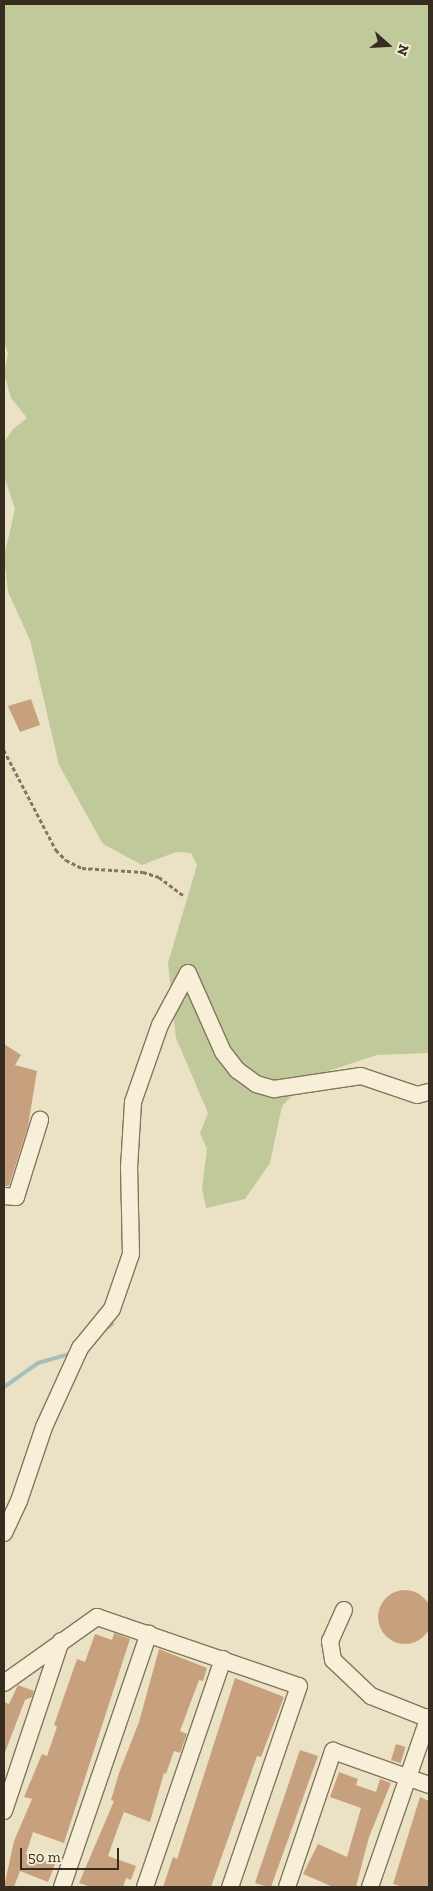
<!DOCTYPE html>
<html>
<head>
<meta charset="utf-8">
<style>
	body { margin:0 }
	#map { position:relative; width:433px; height:1891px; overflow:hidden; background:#ebe2c5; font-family:"Zilla Slab",serif }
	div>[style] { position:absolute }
	.green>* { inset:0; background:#c0c99a }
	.stream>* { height:4px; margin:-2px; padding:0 2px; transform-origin:2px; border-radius:2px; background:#a6bfb9 }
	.building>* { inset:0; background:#c7a17d; transform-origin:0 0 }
	.round { border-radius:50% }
	.path>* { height:2.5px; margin-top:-1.25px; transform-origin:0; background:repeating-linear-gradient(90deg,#85755c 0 4px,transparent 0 6.5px) }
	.roads { filter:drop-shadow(1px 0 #85755c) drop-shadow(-1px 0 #85755c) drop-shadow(0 1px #85755c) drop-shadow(0 -1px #85755c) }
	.minor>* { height:16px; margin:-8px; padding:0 8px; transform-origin:8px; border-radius:8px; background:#f7efd8 }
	span { translate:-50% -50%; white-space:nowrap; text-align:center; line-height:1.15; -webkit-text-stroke:4px #f3ecd4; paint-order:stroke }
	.frame { position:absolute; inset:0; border:5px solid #362c1f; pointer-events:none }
	.north { position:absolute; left:363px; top:20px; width:50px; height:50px; -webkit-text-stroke:4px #f3ecd4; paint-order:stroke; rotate:109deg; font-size:14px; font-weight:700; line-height:20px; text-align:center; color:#362c1f }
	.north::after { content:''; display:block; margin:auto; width:18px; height:22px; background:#362c1f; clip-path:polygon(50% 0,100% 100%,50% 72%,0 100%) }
	.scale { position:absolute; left:20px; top:1848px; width:99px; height:22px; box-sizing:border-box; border:2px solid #362c1f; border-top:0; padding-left:6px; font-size:15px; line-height:18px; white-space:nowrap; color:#362c1f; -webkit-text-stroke:4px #f3ecd4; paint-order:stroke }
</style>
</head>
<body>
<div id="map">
	<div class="green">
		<i style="clip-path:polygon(4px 4px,429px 4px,429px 1053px,377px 1055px,310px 1077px,282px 1106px,270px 1163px,245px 1199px,206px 1208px,202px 1188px,207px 1149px,200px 1133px,208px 1113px,176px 1038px,168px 963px,197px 865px,191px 853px,176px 852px,142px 865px,103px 844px,59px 765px,30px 640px,8px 592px,4px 557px,15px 509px,4px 476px,4px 442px,13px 429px,27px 418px,11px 398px,4px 373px,8px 354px,4px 340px)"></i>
	</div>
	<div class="stream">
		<i style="left:102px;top:1332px;width:13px;rotate:-39deg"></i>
		<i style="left:4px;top:1387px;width:42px;rotate:-35.2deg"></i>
		<i style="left:38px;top:1363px;width:35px;rotate:-16deg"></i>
	</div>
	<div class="building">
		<i style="clip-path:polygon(31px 699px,40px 725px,20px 732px,8px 706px)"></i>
		<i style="clip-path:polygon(4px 1044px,21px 1055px,15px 1065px,37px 1071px,28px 1126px,9px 1186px,4px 1186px)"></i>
		<i class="round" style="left:378px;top:1590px;width:54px;height:54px"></i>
		<i style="clip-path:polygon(114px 1633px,130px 1639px,64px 1843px,33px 1832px,26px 1854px,55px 1864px,48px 1882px,20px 1871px,14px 1887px,4px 1887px,14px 1841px,32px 1799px,24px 1797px,42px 1754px,47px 1756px,57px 1727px,54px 1725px,77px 1659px,85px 1662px,95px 1634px,112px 1640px)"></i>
		<i style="clip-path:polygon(159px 1649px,207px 1668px,203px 1681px,199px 1680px,180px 1731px,187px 1734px,180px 1753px,174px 1751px,166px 1774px,164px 1773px,150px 1822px,124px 1812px,119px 1825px,108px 1856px,136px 1866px,131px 1880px,126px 1878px,123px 1887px,91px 1887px,79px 1883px,114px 1801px,111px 1800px,119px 1773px,139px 1722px)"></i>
		<i style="clip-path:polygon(235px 1678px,284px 1697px,261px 1757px,257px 1756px,211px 1887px,163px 1887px,173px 1857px,177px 1859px)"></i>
		<i style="clip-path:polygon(18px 1685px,34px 1691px,32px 1697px,25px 1700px,4px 1755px,4px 1702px,9px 1704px)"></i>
		<i style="left:396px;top:1744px;width:10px;height:17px;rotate:17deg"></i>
		<i style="clip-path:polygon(300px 1750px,318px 1756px,271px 1887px,268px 1887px,255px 1883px)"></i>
		<i style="clip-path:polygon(339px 1772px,358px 1779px,356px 1785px,376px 1792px,380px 1779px,391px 1783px,369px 1837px,356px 1887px,333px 1887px,303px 1874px,318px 1844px,347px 1857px,361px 1808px,330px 1797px)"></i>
		<i style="clip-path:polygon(420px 1797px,429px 1801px,429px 1887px,403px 1887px,393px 1884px)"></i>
	</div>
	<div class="path">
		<i style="left:4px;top:750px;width:113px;rotate:62.5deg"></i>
		<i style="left:56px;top:850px;width:14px;rotate:45deg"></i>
		<i style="left:66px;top:860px;width:18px;rotate:27deg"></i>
		<i style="left:82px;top:868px;width:61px;rotate:3.8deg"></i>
		<i style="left:143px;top:872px;width:17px;rotate:17deg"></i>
		<i style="left:159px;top:877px;width:31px;rotate:37deg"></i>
	</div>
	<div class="roads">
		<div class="minor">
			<i style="left:188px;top:973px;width:86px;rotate:66.1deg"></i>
			<i style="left:223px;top:1052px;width:23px;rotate:52deg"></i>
			<i style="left:237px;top:1070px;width:24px;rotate:36deg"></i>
			<i style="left:256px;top:1084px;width:19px;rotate:16deg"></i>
			<i style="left:274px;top:1089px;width:88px;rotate:-8.5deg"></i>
			<i style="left:361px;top:1076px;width:59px;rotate:18.7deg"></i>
			<i style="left:417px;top:1095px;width:12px;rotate:-14deg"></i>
			<i style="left:4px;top:1196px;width:12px;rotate:5deg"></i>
			<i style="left:16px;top:1197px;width:81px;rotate:-72.7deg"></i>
			<i style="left:4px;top:1533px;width:35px;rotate:-65deg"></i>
			<i style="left:19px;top:1501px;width:78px;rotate:-71.3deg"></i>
			<i style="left:44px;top:1427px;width:87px;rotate:-65.5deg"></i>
			<i style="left:80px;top:1348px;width:50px;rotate:-50.6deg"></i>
			<i style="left:112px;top:1309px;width:58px;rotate:-70.9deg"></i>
			<i style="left:131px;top:1254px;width:86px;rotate:-91.3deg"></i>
			<i style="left:129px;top:1168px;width:66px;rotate:-86.5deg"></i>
			<i style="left:133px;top:1102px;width:82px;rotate:-70.7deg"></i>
			<i style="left:160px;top:1025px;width:59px;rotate:-61.7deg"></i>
			<i style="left:344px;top:1610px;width:34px;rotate:114deg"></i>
			<i style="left:330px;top:1641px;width:19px;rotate:81deg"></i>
			<i style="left:333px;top:1660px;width:52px;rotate:43.5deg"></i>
			<i style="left:371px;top:1696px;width:62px;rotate:21.6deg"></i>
			<i style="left:4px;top:1683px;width:114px;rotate:-35.4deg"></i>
			<i style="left:97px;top:1617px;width:213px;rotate:18.9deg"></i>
			<i style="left:299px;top:1686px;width:213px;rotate:108.9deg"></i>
			<i style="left:4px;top:1811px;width:179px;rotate:-71.5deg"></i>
			<i style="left:62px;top:1887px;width:268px;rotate:-71.1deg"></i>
			<i style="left:145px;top:1887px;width:241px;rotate:-71.1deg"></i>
			<i style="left:287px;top:1887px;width:144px;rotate:-71.3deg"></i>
			<i style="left:333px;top:1751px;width:102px;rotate:19.5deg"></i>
			<i style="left:370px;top:1887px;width:180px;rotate:-70.9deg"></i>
		</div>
	</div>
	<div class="frame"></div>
	<div class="north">N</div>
	<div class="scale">50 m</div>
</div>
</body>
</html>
